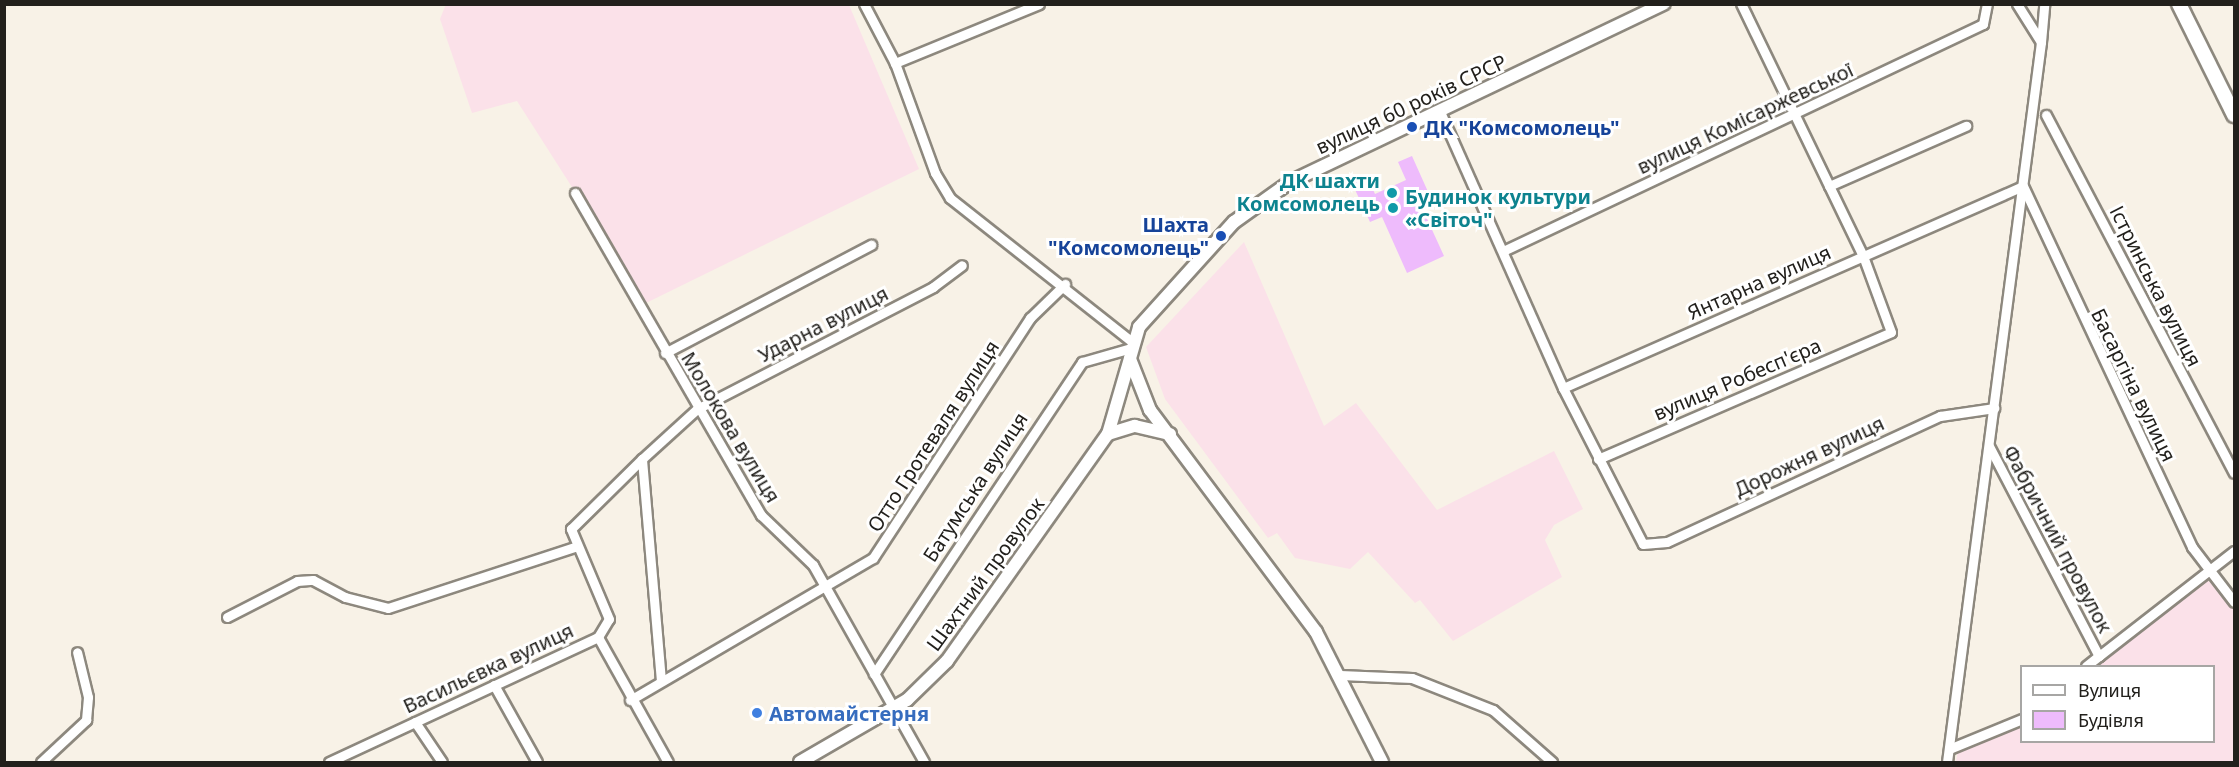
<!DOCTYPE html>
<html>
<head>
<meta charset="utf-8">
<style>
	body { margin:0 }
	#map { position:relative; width:2239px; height:767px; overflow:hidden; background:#f8f2e7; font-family:"Noto Sans",sans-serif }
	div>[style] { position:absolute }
	.industrial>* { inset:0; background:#fbe1e9 }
	.building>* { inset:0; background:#eebbfc }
	.roads { filter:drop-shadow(2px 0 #8d887e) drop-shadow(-2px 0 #8d887e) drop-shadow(0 2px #8d887e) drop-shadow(0 -2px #8d887e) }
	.minor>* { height:9px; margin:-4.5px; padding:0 4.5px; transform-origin:4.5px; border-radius:4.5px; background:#fff }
	.tertiary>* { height:12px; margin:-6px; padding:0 6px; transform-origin:6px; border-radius:6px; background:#fff }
	.secondary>* { height:14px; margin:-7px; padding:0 7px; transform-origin:7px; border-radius:7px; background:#fff }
	.dots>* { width:16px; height:16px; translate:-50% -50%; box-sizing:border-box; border:3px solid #fff; border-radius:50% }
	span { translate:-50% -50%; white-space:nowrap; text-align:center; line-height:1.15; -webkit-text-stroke:6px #fff; paint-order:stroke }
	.street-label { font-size:20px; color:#22201c }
	.transit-label { font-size:20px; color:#164399; font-weight:700 }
	.left { translate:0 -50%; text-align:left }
	.right { translate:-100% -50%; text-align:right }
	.culture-label { font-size:20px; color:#0d838f; font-weight:700 }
	.shop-label { font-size:20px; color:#366cbe; font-weight:700 }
	.frame { position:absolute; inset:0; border:6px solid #22201c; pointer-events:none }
	.legend { position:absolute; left:2020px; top:665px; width:195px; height:78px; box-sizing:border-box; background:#fff; border:2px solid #a7a6a4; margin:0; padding:8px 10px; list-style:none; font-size:18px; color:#22201c }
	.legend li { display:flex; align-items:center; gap:12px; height:30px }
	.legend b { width:30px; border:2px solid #a7a6a4 }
</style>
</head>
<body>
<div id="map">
	<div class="industrial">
		<i style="clip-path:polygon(446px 4px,849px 5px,919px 169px,646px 303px,517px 101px,472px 113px,440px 19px)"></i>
		<i style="clip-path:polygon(1244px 242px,1324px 426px,1356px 403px,1437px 510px,1554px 451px,1583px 509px,1554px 525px,1545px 540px,1562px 577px,1453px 641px,1420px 600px,1415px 603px,1368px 552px,1350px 569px,1295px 558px,1277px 533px,1268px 538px,1165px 399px,1146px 347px)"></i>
		<i style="clip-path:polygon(2203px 575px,2234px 609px,2234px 762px,1956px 762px,1958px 749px,2021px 717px,2022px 742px,2214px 742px,2214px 666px,2082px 666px)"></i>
	</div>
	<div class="building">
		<i style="clip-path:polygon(1412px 156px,1429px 194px,1418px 199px,1444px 256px,1407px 273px,1382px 217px,1370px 222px,1351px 181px,1366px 174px,1375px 194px,1406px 180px,1398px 162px)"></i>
	</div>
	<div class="roads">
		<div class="minor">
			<i style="left:864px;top:4px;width:67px;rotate:62.3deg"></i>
			<i style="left:1039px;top:4px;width:156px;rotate:157.7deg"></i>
			<i style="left:895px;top:63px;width:117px;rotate:70deg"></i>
			<i style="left:935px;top:173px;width:29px;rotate:59deg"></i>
			<i style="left:950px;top:198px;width:231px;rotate:38.3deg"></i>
			<i style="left:2041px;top:42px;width:38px;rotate:-85deg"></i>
			<i style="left:1441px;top:114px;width:300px;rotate:66deg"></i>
			<i style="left:1563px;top:388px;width:175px;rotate:62.9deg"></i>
			<i style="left:1643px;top:544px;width:24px;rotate:-5deg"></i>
			<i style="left:1667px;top:542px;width:301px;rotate:-24.8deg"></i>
			<i style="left:1940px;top:416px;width:55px;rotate:-8.4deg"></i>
			<i style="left:2046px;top:115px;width:404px;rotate:62.3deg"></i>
			<i style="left:1829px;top:186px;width:150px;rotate:-23.7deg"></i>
			<i style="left:575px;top:193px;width:372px;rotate:60deg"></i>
			<i style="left:761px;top:515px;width:72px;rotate:43.9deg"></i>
			<i style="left:813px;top:565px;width:226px;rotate:60.6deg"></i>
			<i style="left:1503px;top:251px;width:531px;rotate:-25.31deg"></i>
			<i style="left:1983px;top:24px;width:20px;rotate:-79deg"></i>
			<i style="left:665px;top:353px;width:233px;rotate:-27.7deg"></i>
			<i style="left:1563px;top:388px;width:502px;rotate:-23.71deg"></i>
			<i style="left:2023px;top:186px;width:399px;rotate:64.9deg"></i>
			<i style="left:2192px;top:547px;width:69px;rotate:52.6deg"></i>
			<i style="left:1989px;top:446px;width:237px;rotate:62.4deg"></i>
			<i style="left:2099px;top:656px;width:171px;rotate:-37.9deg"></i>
			<i style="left:1598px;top:459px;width:319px;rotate:-23.4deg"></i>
			<i style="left:1891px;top:332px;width:81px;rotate:-110.2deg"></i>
			<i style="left:1863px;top:256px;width:280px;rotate:-115.8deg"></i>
			<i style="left:227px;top:617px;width:79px;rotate:-27.2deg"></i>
			<i style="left:297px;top:581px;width:16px;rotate:-4deg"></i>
			<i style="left:313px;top:580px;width:36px;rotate:28deg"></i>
			<i style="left:345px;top:597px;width:44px;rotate:14.3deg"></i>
			<i style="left:388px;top:608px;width:197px;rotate:-18.1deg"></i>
			<i style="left:598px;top:637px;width:21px;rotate:-59deg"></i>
			<i style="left:609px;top:619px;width:98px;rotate:-112.9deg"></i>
			<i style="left:571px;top:529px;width:100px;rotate:-44.6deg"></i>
			<i style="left:2086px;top:666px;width:16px;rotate:-38deg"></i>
			<i style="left:874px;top:674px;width:375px;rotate:-56.3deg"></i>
			<i style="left:1082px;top:362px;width:48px;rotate:-15.8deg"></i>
			<i style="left:1340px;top:675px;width:72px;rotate:2.4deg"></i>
			<i style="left:1412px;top:678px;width:87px;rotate:21.6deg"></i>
			<i style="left:1493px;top:710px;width:79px;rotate:41.4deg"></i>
			<i style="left:661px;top:681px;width:223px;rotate:-94.9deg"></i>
			<i style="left:642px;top:459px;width:74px;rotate:-42.3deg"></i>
			<i style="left:697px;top:409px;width:266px;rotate:-27.3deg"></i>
			<i style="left:933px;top:287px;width:36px;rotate:-37deg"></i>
			<i style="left:494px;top:685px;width:88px;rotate:60.8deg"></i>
			<i style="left:630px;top:700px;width:281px;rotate:-30.3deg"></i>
			<i style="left:873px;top:558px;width:287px;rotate:-56.8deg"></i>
			<i style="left:1030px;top:318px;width:49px;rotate:-44.2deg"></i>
			<i style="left:415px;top:722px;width:48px;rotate:56deg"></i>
			<i style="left:1949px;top:749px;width:79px;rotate:-22.3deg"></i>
			<i style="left:41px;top:762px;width:62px;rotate:-43deg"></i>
			<i style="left:86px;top:720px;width:23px;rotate:-85deg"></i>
			<i style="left:88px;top:697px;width:46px;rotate:-103.7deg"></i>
			<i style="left:329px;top:762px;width:297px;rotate:-24.9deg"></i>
			<i style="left:598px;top:637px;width:143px;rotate:60.8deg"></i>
			<i style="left:1947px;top:762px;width:726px;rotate:-82.56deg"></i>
			<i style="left:2041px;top:42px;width:45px;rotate:-122.3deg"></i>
		</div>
		<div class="tertiary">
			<i style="left:1130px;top:359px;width:55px;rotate:68.6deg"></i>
			<i style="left:1150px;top:410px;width:277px;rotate:53.2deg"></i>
			<i style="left:1316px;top:632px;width:146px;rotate:63.1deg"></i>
			<i style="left:1108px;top:434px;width:28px;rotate:-17deg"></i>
			<i style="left:1135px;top:426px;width:36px;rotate:13deg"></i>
			<i style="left:800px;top:762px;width:124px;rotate:-30.1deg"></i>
			<i style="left:907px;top:700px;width:56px;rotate:-44.3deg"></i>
			<i style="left:947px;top:661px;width:278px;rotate:-54.7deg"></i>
			<i style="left:1108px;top:434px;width:111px;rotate:-73.8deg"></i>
			<i style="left:1139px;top:327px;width:142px;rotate:-47.9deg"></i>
			<i style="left:1234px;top:222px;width:69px;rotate:-35.5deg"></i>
			<i style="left:1290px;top:182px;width:414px;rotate:-25.5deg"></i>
		</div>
		<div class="secondary">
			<i style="left:2179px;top:4px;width:124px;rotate:63.6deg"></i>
		</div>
	</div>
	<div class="dots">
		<i style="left:1412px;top:127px;background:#1a4fb4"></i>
		<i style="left:1392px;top:193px;background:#0f9aa8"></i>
		<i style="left:1393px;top:208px;background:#0f9aa8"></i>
		<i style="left:1221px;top:236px;background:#1a4fb4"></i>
		<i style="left:757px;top:713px;background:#3f7fe0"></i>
	</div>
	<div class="street-label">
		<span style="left:1411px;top:104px;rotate:-25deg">вулиця 60 років СРСР</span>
		<span style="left:1745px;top:118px;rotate:-25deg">вулиця Комісаржевської</span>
		<span style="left:1759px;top:282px;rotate:-24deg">Янтарна вулиця</span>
		<span style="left:2156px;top:286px;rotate:63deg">Істринська вулиця</span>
		<span style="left:823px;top:324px;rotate:-27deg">Ударна вулиця</span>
		<span style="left:1737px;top:379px;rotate:-23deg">вулиця Робесп'єра</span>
		<span style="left:2134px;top:385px;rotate:64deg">Басаргіна вулиця</span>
		<span style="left:731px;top:427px;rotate:59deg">Молокова вулиця</span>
		<span style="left:933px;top:436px;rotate:-57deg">Отто Гротеваля вулиця</span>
		<span style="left:1809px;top:456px;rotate:-25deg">Дорожня вулиця</span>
		<span style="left:975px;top:487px;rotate:-57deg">Батумська вулиця</span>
		<span style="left:2058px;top:539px;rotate:62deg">Фабричний провулок</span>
		<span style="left:985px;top:574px;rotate:-54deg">Шахтний провулок</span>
		<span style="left:488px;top:668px;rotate:-25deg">Васильєвка вулиця</span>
	</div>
	<div class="transit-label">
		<span class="left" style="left:1424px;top:127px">ДК "Комсомолець"</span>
		<span class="right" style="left:1209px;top:236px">Шахта<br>"Комсомолець"</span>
	</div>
	<div class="culture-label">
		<span class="right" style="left:1380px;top:192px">ДК шахти<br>Комсомолець</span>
		<span class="left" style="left:1405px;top:208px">Будинок культури<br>«Світоч"</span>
	</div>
	<div class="shop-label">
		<span class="left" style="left:769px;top:713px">Автомайстерня</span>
	</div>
	<div class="frame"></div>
	<ul class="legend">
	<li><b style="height:8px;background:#fff"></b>Вулиця</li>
	<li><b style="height:16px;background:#eebbfc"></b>Будівля</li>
	</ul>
</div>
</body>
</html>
